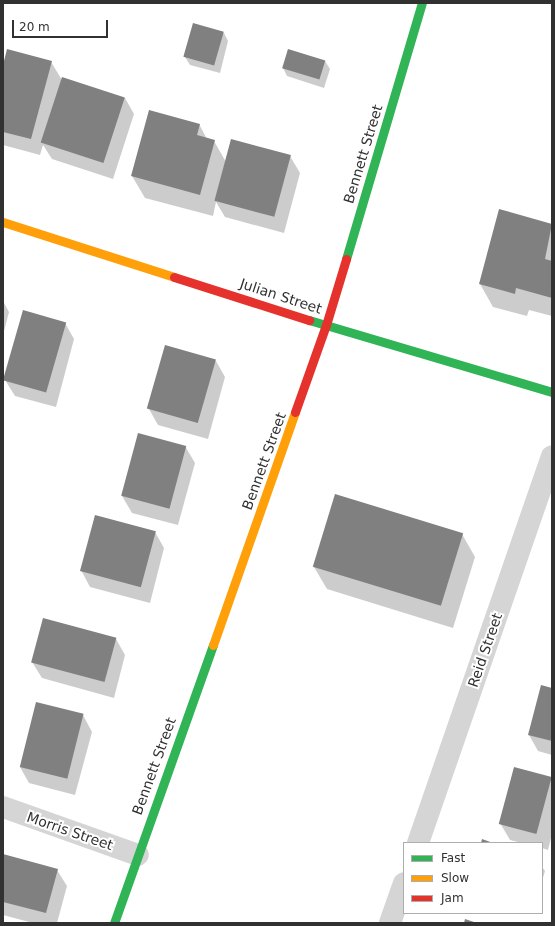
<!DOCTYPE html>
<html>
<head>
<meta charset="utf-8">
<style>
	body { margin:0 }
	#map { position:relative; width:555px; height:926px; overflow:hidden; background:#fff; font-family:"DejaVu Sans",sans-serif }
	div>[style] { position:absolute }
	.shadow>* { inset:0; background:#0003 }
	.building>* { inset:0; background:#808080; transform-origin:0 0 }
	.street>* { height:22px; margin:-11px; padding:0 11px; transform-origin:11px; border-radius:11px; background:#d5d5d5 }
	.fast>* { height:9px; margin:-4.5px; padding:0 4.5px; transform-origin:4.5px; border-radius:4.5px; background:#30b455 }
	.slow>* { height:9px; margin:-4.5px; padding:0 4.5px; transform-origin:4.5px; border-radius:4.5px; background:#ff9f0a }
	.jam>* { height:9px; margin:-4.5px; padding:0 4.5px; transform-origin:4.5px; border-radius:4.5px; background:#e5322d }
	span { translate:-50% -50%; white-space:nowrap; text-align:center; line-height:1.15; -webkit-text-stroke:4px #fff; paint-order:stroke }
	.street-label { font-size:14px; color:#313131 }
	.frame { position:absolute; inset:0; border:4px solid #313131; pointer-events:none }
	.legend { position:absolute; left:403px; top:842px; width:140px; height:72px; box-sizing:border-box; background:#fff; border:1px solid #adadad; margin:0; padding:5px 7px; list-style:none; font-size:12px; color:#313131 }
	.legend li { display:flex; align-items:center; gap:8px; height:20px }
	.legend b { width:20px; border:1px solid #adadad }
	.scale { position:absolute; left:12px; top:20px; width:96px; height:18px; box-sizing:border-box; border:2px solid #313131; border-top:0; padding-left:5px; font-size:12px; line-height:14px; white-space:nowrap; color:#313131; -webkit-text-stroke:3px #fff; paint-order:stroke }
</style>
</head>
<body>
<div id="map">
	<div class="shadow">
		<i style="clip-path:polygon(224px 33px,228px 41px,220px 73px,190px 65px,185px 57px)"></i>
		<i style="clip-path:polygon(288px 50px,325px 61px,330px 69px,324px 88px,287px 76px,283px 68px)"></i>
		<i style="clip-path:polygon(51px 62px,62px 80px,125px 98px,134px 114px,113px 179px,52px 159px,43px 145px,40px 155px,3px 145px,3px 69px)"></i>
		<i style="clip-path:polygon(199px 124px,207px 139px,214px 141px,226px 162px,290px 156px,300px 173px,284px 233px,225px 217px,216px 202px,213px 216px,145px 198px,132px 176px)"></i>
		<i style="clip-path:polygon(499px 211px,552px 225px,552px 316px,529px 310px,527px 316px,493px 307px,480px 284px)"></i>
		<i style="clip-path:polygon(3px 301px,9px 312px,3px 335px)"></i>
		<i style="clip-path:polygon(65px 323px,74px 339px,56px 407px,15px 396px,5px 380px)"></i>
		<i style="clip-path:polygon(216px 361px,225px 377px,208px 439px,158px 425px,149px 409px)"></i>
		<i style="clip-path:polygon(185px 446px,195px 463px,178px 525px,132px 513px,122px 496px)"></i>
		<i style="clip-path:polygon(155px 532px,164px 548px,150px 603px,90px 587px,81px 570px)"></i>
		<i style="clip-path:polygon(462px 534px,475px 557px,453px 628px,327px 589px,314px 567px)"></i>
		<i style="clip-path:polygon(116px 639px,125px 655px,114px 698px,42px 678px,32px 662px)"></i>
		<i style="clip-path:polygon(552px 689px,552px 755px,538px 751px,529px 735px)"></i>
		<i style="clip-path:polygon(83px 715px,92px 732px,75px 795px,29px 783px,20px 767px)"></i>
		<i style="clip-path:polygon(515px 768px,552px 778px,552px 834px,548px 850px,542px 848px,542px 843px,522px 843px,510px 840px,500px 823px)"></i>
		<i style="clip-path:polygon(3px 855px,57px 870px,67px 886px,57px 923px,33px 923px,3px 915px)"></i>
		<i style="clip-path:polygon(542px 867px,545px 871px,542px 881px)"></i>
	</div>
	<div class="building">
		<i style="left:193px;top:23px;width:32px;height:35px;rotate:16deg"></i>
		<i style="clip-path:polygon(7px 49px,52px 61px,31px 139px,3px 132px,3px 65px)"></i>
		<i style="left:288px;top:49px;width:39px;height:20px;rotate:17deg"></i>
		<i style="left:62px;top:77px;width:66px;height:69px;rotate:18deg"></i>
		<i style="clip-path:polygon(149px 110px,200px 124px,197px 135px,215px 140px,200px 195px,131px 176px)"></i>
		<i style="left:231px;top:139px;width:62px;height:64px;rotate:15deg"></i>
		<i style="clip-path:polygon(499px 209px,552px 224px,545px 259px,552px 261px,552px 298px,516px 288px,515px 294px,479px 284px)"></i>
		<i style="left:23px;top:310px;width:45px;height:73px;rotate:16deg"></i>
		<i style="left:165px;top:345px;width:53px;height:66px;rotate:16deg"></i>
		<i style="left:138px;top:433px;width:50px;height:65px;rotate:15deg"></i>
		<i style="left:335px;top:494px;width:134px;height:76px;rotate:17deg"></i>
		<i style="left:95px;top:515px;width:63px;height:58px;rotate:15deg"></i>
		<i style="left:43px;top:618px;width:76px;height:46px;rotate:15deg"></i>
		<i style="clip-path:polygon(541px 685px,552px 688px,552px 741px,528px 735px)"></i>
		<i style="left:36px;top:702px;width:49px;height:67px;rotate:14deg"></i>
		<i style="left:514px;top:767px;width:39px;height:59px;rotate:15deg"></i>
		<i style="clip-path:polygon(482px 839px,493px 843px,481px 843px)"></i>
		<i style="clip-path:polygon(3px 854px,58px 869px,46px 913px,3px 902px)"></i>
		<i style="clip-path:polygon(465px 919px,477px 923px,464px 923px)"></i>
	</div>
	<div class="street">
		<i style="left:3px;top:807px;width:143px;rotate:19.6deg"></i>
		<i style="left:418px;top:843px;width:409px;rotate:-70.9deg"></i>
		<i style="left:390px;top:923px;width:42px;rotate:-70.7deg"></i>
	</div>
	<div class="fast">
		<i style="left:346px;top:259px;width:267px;rotate:-73.5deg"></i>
		<i style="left:309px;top:320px;width:253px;rotate:16.5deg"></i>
		<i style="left:114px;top:923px;width:295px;rotate:-70.4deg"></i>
	</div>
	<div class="slow">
		<i style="left:3px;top:222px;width:180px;rotate:17.8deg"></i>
		<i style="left:213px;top:645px;width:247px;rotate:-70.6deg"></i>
	</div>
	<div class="jam">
		<i style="left:174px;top:277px;width:142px;rotate:17.7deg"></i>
		<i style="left:295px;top:412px;width:92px;rotate:-70.4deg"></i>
		<i style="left:326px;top:325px;width:69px;rotate:-73.1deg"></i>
	</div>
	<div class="street-label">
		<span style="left:363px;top:154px;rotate:-73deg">Bennett Street</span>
		<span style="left:281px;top:296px;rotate:18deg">Julian Street</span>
		<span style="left:264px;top:461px;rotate:-70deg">Bennett Street</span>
		<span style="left:485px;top:650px;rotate:-71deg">Reid Street</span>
		<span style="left:154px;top:766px;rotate:-70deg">Bennett Street</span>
		<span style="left:70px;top:831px;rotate:19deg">Morris Street</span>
	</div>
	<div class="frame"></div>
	<ul class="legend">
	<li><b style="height:5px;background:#30b455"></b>Fast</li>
	<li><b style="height:5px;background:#ff9f0a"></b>Slow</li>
	<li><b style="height:5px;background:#e5322d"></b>Jam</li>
	</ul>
	<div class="scale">20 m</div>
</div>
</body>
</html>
